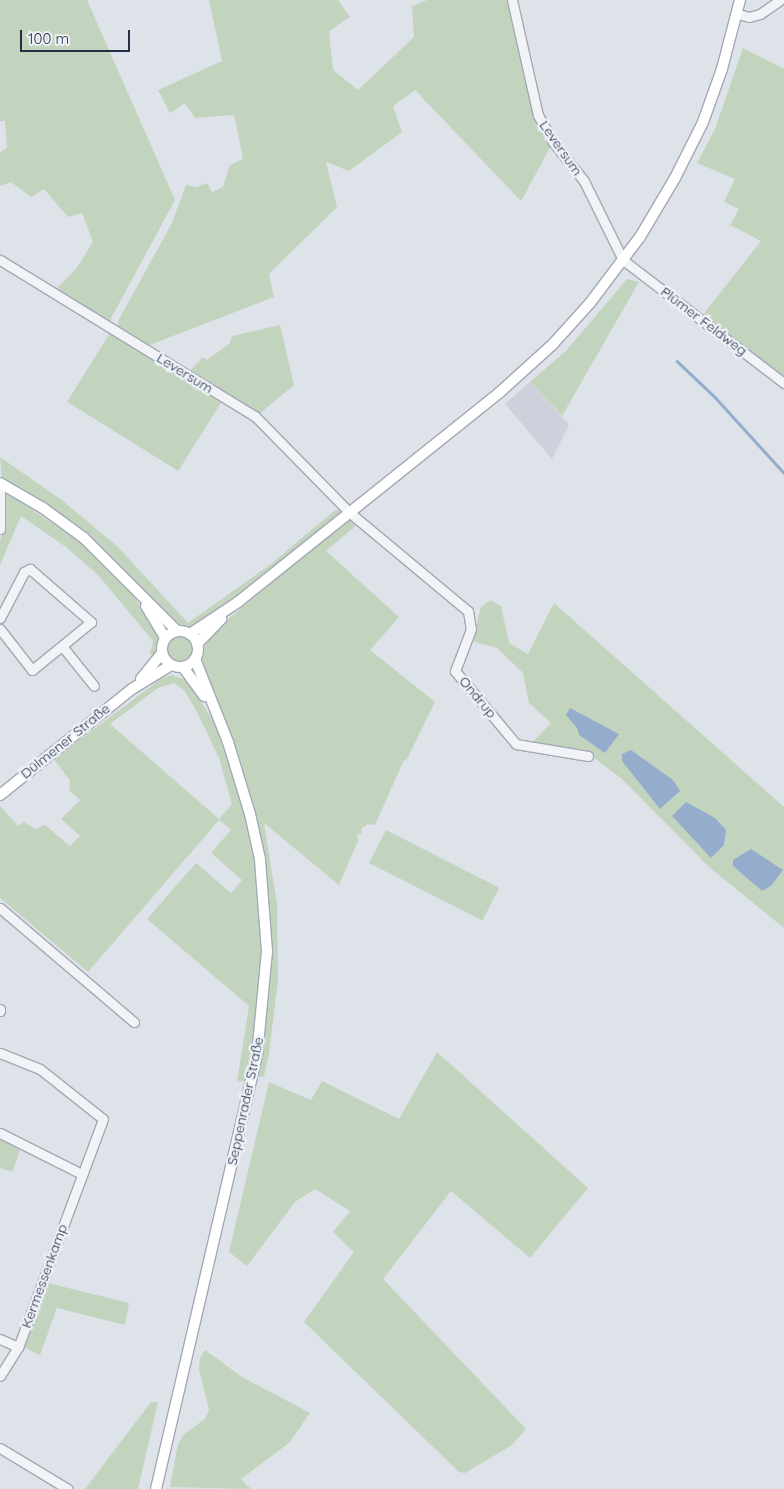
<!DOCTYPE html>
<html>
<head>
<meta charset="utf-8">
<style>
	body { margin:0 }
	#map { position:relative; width:784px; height:1489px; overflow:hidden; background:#dee2e9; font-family:Quicksand,sans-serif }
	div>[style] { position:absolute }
	.built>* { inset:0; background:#ccd1db }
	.green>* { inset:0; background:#c3d4be; transform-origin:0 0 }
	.round { border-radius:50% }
	.water>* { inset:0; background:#95adcd }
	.stream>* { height:2.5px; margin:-1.25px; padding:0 1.25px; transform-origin:1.25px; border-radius:1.25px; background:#95adcd }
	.roads { filter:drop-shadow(1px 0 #a3a8b4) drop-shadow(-1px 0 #a3a8b4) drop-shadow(0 1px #a3a8b4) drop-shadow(0 -1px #a3a8b4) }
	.minor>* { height:9px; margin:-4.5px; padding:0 4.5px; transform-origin:4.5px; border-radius:4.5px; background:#f1f3f7 }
	.major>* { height:10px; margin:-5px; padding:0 5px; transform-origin:5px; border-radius:5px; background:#fff }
	.major>.ring { margin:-5px; padding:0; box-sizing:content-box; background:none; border:10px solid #fff; border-radius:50% }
	span { translate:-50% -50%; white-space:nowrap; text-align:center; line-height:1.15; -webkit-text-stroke:5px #eef1f7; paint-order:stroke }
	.street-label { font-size:14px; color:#252e42 }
	.scale { position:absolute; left:20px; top:30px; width:110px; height:22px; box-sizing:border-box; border:2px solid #252e42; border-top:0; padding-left:6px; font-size:15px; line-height:18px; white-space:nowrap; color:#252e42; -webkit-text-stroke:4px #eef1f7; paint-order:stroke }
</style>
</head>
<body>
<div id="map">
	<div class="built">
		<i style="clip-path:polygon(530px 382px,569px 425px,552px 459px,505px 404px)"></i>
	</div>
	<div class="green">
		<i style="clip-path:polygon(0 0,87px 0,175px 200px,109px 322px,55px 290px,76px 269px,93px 242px,82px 213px,68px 217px,44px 189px,31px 197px,11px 182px,0 186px,0 152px,7px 148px,5px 121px,0 121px)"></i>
		<i style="clip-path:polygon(209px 0,338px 0,350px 17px,329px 31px,333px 70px,358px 90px,414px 37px,412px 6px,427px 0,510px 0,537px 116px,552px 144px,521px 201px,415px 90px,393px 106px,402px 132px,349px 171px,326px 162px,337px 207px,269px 274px,274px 297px,147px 346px,119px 328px,118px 321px,172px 223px,186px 185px,197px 187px,207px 183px,212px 192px,223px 187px,230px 165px,243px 159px,234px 115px,195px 118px,185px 103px,170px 113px,158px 90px,222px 61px)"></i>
		<i style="clip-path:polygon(743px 48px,784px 69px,784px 378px,702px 316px,761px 241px,730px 225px,739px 209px,724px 202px,735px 179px,697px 163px,715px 129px)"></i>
		<i style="clip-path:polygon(627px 279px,639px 282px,562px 416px,530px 382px,566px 351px)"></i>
		<i style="clip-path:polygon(280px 325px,294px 385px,258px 415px,189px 372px,203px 357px,207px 360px,229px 344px,232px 336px)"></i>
		<i style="left:110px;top:333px;width:131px;height:81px;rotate:32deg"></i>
		<i style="clip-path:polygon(0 457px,63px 501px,117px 546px,188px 623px,271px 564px,334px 511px,341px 509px,341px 515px,241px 595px,194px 627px,180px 627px,94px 541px,2px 479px)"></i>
		<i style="clip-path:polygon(3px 490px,82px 543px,129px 589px,160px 636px,155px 658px,150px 653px,153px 641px,98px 575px,66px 547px,21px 516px,0 565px,0 541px,6px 522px)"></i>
		<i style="clip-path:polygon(348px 519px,359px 523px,326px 551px,399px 617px,370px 650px,435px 702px,406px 761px,404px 760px,375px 825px,368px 824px,362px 828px,361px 835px,357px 833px,358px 841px,339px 885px,264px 823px,277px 904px,278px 980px,269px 1053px,264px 1076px,256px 1078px,270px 969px,270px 920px,264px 857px,247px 784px,199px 662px,209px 635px)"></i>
		<i style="clip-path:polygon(490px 600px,501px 606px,509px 643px,528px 654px,554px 603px,784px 807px,784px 928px,709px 867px,622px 779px,589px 754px,530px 745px,551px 723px,529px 703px,523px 673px,497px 648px,472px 641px,481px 607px)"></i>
		<i class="round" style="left:167px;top:636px;width:26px;height:26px"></i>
		<i style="clip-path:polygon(evenodd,172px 675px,188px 681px,215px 724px,247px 818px,256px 863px,262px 968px,247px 1080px,237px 1082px,249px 1006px,147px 919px,196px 863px,231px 893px,242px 880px,211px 853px,231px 830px,219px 820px,88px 972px,0 898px,0 806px,18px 826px,24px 822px,36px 829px,45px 825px,70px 846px,80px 836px,61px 819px,80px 800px,69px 790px,70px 781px,54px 759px,162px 678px,172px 675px,174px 683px,184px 690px,196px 710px,219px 758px,232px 804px,219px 819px,110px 724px,158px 688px,174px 683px)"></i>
		<i style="left:386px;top:830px;width:127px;height:37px;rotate:27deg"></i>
		<i style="clip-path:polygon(437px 1052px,588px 1188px,530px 1258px,451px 1191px,383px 1279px,526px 1429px,512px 1445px,465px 1473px,459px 1472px,304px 1322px,354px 1252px,333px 1232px,350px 1211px,315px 1189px,295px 1202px,247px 1266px,229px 1252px,269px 1082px,311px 1100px,322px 1081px,399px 1119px)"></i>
		<i style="clip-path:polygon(0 1140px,21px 1148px,12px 1172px,0 1168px)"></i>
		<i style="clip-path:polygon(44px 1282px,129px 1303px,125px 1325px,57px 1308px,40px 1355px,23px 1347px)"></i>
		<i style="clip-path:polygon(205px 1350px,242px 1377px,310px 1413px,289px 1443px,241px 1479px,251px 1489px,170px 1487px,178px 1444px,184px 1434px,205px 1419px,209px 1410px,199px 1370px,200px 1358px)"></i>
		<i style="clip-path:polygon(151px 1402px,158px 1402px,138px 1489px,85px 1489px)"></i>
	</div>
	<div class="water">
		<i style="clip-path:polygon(570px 708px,619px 734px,605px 753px,579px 735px,577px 728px,566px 715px)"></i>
		<i style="clip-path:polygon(631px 750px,673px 780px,680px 791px,660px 809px,622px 761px,622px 754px)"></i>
		<i style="clip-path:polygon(686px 802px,715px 818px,726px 830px,724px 845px,711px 858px,672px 816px)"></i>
		<i style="clip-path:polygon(751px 849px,783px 870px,771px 886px,762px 891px,733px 866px,733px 860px)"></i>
	</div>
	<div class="stream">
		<i style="left:677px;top:361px;width:54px;rotate:43.5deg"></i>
		<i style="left:716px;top:398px;width:101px;rotate:47.8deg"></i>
	</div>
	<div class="roads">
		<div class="minor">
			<i style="left:512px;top:0;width:118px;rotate:77.3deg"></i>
			<i style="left:538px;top:115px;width:31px;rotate:61deg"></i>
			<i style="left:553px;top:142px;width:50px;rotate:51.5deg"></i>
			<i style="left:584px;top:181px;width:88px;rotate:63.7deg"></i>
			<i style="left:623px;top:260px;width:203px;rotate:37.4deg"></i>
			<i style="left:738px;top:14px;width:11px;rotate:15deg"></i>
			<i style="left:749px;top:17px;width:11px;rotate:-15deg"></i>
			<i style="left:760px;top:14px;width:24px;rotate:-35deg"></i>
			<i style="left:0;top:260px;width:299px;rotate:31.5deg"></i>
			<i style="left:255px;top:416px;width:134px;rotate:45.6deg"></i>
			<i style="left:349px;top:512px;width:155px;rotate:39.8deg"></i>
			<i style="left:468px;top:611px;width:18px;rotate:81deg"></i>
			<i style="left:471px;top:629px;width:45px;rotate:110.9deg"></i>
			<i style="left:455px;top:671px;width:95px;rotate:50.1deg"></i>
			<i style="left:516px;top:744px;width:73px;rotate:9.5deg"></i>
			<i style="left:0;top:490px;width:39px;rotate:90deg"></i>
			<i style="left:0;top:618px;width:52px;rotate:-62.4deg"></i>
			<i style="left:24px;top:572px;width:7px;rotate:-27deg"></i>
			<i style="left:30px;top:569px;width:81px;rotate:41deg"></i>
			<i style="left:91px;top:622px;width:76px;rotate:140.9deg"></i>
			<i style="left:32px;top:670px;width:52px;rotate:-128deg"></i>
			<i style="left:62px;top:646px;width:51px;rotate:51.3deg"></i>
			<i style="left:0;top:908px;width:176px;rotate:40.4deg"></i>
			<i style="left:0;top:1009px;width:2px;rotate:90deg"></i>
			<i style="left:0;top:1053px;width:43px;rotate:21.8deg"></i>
			<i style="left:40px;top:1069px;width:80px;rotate:38.4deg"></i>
			<i style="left:103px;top:1119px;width:243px;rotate:110.4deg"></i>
			<i style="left:18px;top:1347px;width:34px;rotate:122deg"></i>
			<i style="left:0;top:1133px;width:92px;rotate:26.6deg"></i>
			<i style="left:0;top:1339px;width:20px;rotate:24deg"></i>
			<i style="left:0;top:1448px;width:79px;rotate:31.1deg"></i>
		</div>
		<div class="major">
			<i style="left:0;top:483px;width:50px;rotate:30.2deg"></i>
			<i style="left:43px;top:508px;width:51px;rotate:36.2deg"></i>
			<i style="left:84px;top:538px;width:132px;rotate:45deg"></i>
			<i style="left:146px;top:606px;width:37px;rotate:59deg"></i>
			<i class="ring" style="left:162px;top:631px;width:26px;height:26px"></i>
			<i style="left:190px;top:634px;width:58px;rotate:-33.7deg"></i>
			<i style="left:238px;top:602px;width:334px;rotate:-38.7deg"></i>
			<i style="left:499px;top:393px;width:73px;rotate:-42.2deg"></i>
			<i style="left:553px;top:344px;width:55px;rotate:-47.9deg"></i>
			<i style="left:590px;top:303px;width:83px;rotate:-52.9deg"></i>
			<i style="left:640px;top:237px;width:69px;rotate:-59.3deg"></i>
			<i style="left:675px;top:178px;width:63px;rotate:-63.4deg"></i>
			<i style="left:703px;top:122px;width:56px;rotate:-70.3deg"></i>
			<i style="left:722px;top:69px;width:71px;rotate:-75.4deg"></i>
			<i style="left:197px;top:644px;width:35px;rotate:-46deg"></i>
			<i style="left:183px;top:667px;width:36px;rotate:54deg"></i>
			<i style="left:141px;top:679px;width:33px;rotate:-51deg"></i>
			<i style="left:0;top:795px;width:169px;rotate:-38.8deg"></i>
			<i style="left:132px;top:689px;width:46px;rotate:-31.6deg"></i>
			<i style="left:156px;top:1489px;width:446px;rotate:-76.9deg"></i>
			<i style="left:257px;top:1055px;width:104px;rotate:-84.5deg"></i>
			<i style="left:267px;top:951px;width:92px;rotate:-94.4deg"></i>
			<i style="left:260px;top:859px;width:46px;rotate:-102.5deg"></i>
			<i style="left:250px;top:814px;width:75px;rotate:-107deg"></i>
			<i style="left:228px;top:742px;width:89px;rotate:-111.7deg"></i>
		</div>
	</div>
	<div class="street-label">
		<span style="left:561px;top:148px;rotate:55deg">Leversum</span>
		<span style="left:704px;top:321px;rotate:37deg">Plümer Feldweg</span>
		<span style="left:185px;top:373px;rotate:32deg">Leversum</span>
		<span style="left:478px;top:697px;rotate:50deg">Ondrup</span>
		<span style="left:65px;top:741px;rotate:-39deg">Dülmener Straße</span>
		<span style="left:245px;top:1101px;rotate:-78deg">Seppenrader Straße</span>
		<span style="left:44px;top:1276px;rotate:-70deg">Kermessenkamp</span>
	</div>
	<div class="scale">100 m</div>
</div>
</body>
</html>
